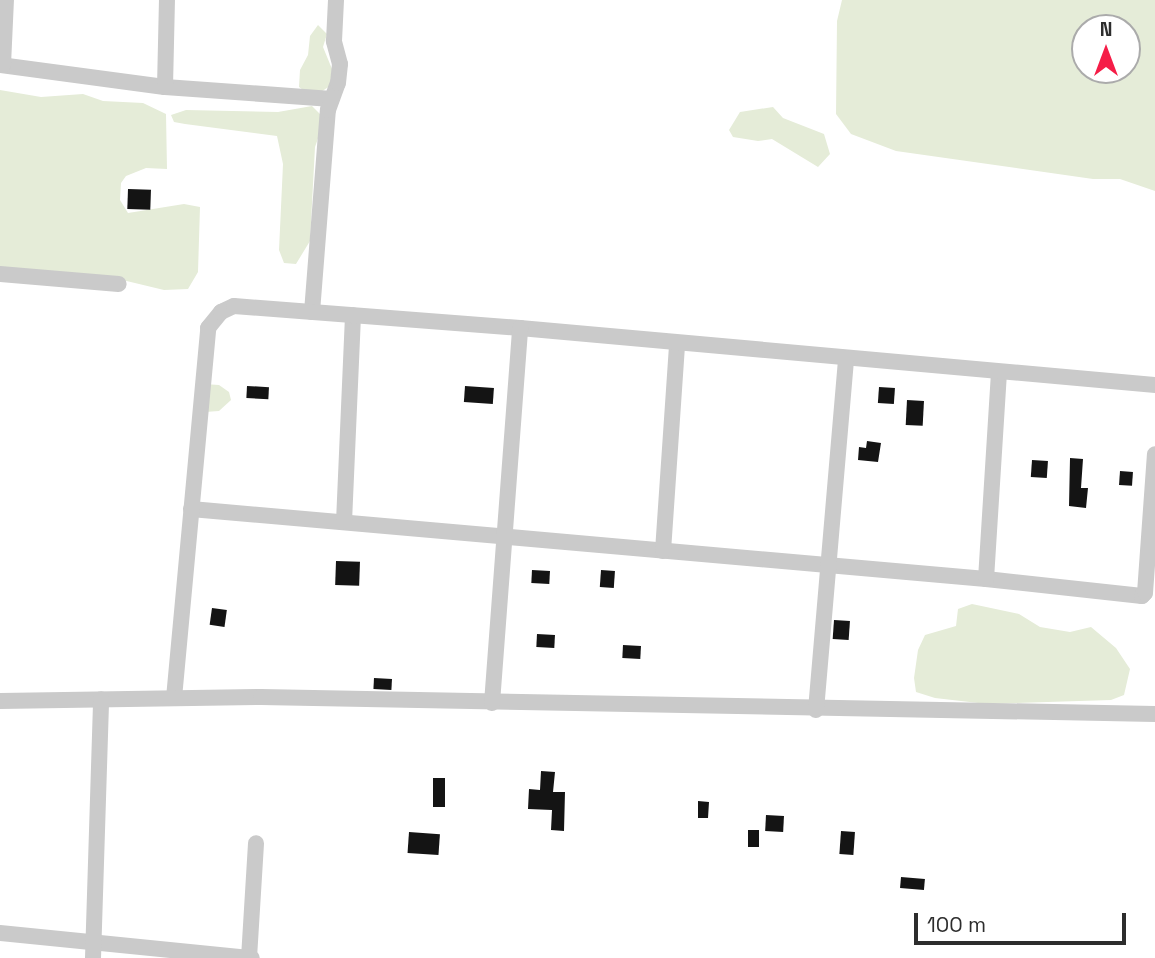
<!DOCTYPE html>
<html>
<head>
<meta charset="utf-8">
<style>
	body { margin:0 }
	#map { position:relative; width:1155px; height:958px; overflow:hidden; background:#fff; font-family:"Space Grotesk",sans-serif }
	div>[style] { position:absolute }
	.green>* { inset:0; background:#e5ecd8 }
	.building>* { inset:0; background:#141414; transform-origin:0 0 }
	.street>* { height:16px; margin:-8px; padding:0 8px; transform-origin:8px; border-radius:8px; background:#cacaca }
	span { translate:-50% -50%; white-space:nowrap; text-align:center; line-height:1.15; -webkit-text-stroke:7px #fff; paint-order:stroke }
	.north { position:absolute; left:1071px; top:14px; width:70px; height:70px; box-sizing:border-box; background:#fff; border:2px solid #ababab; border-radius:50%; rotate:0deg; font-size:19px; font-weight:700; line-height:28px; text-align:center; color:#2d2d2d }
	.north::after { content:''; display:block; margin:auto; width:24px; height:32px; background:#f51d47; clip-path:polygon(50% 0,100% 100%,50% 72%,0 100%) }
	.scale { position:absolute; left:914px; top:913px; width:212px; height:32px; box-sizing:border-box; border:4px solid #2d2d2d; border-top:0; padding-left:9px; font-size:21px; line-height:24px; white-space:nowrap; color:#2d2d2d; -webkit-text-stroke:5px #fff; paint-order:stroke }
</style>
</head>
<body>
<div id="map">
	<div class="green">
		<i style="clip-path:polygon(evenodd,842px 0,1155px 0,1155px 191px,1120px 179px,1093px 179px,896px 151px,851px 134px,836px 114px,837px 21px,842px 0,1085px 28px,1127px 28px,1127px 70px,1085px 70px,1085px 28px)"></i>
		<i style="clip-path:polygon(318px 25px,327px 34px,323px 47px,332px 69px,330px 86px,313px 97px,299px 87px,300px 70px,308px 55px,310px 36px)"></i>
		<i style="clip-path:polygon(0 90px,41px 97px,83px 94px,103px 101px,143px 103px,166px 114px,167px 169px,146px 168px,126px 176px,121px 183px,120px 200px,128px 213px,184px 204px,200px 207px,198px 272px,188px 289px,164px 290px,110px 277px,0 275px)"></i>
		<i style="clip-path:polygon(312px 106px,321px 115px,321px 130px,315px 147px,310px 241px,296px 264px,284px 263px,279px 250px,283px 164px,277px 136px,185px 124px,174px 122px,171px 115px,186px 110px,278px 112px)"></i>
		<i style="clip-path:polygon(773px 107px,783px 118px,824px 134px,830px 154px,818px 167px,772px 139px,758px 141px,733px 137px,729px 130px,740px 112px)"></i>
		<i style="clip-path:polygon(204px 384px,219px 385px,229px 392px,231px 400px,219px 411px,205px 412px)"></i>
		<i style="clip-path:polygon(972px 604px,1019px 614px,1040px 627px,1070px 632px,1091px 627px,1116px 648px,1130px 669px,1124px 695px,1111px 700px,987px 704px,935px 698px,916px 692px,914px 678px,918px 650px,925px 635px,956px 626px,958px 609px)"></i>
	</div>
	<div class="building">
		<i style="left:128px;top:189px;width:23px;height:20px;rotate:2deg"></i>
		<i style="left:247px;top:386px;width:22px;height:12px;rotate:3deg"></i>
		<i style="left:465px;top:386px;width:29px;height:16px;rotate:4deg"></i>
		<i style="left:879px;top:387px;width:16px;height:16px;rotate:4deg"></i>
		<i style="left:907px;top:400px;width:17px;height:25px;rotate:3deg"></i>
		<i style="clip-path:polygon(867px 441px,881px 443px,878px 462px,858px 460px,859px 447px,866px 448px)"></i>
		<i style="clip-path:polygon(1070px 458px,1083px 459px,1081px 488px,1088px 488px,1086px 508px,1069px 506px)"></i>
		<i style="left:1032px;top:460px;width:16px;height:17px;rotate:4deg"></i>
		<i style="left:1120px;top:471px;width:13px;height:14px;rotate:4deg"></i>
		<i style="left:336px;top:561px;width:24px;height:24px;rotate:2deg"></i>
		<i style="left:532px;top:570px;width:18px;height:13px;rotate:3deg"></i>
		<i style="left:601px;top:570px;width:14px;height:17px;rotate:4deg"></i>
		<i style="left:212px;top:608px;width:15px;height:17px;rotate:8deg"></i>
		<i style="left:834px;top:620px;width:16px;height:19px;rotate:4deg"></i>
		<i style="left:537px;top:634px;width:18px;height:13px;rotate:3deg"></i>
		<i style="left:623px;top:645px;width:18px;height:13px;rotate:3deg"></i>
		<i style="left:374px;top:678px;width:18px;height:11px;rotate:3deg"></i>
		<i style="clip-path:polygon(541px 771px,555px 772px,553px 792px,565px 792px,564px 831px,551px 830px,552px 810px,528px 809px,529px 789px,540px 790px)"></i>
		<i style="left:433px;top:778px;width:12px;height:29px"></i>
		<i style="clip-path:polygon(698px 801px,709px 802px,708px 818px,698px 818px)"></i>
		<i style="left:766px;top:815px;width:18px;height:16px;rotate:3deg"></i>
		<i style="left:748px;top:830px;width:11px;height:17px"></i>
		<i style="left:841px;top:831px;width:14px;height:23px;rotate:4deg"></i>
		<i style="left:409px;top:832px;width:31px;height:21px;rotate:4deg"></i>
		<i style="left:901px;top:877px;width:24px;height:11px;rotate:5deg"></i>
	</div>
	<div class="street">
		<i style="left:0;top:65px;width:166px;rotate:7.6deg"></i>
		<i style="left:165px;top:87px;width:167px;rotate:4.1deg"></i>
		<i style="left:3px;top:65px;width:65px;rotate:-87.4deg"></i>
		<i style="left:165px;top:87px;width:87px;rotate:-88.7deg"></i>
		<i style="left:0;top:274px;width:119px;rotate:4.8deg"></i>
		<i style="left:312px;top:312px;width:203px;rotate:-85.5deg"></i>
		<i style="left:328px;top:110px;width:29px;rotate:-70deg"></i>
		<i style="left:338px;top:83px;width:19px;rotate:-84deg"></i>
		<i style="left:340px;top:64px;width:24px;rotate:-105deg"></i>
		<i style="left:334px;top:41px;width:41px;rotate:-87.2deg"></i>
		<i style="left:191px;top:509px;width:798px;rotate:5.03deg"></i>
		<i style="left:986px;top:579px;width:157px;rotate:6.2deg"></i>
		<i style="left:1142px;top:596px;width:4px;rotate:-45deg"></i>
		<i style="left:1145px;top:593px;width:139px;rotate:-85.9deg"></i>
		<i style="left:344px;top:522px;width:207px;rotate:-87.5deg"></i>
		<i style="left:663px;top:551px;width:208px;rotate:-86.1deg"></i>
		<i style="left:986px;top:579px;width:207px;rotate:-86.4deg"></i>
		<i style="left:174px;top:698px;width:372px;rotate:-84.7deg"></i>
		<i style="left:208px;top:328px;width:21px;rotate:-51deg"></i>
		<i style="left:221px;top:312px;width:14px;rotate:-25deg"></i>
		<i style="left:234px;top:306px;width:287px;rotate:4.4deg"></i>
		<i style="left:520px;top:328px;width:638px;rotate:5.13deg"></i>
		<i style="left:0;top:701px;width:261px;rotate:-0.9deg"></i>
		<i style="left:261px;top:697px;width:894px;rotate:1.09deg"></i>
		<i style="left:492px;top:703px;width:376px;rotate:-85.7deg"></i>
		<i style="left:816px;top:710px;width:353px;rotate:-85.1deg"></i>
		<i style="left:0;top:933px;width:253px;rotate:5.7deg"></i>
		<i style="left:93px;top:958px;width:259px;rotate:-88.2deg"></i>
		<i style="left:249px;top:958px;width:115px;rotate:-86.5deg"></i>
	</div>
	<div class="north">N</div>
	<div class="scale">100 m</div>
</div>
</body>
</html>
